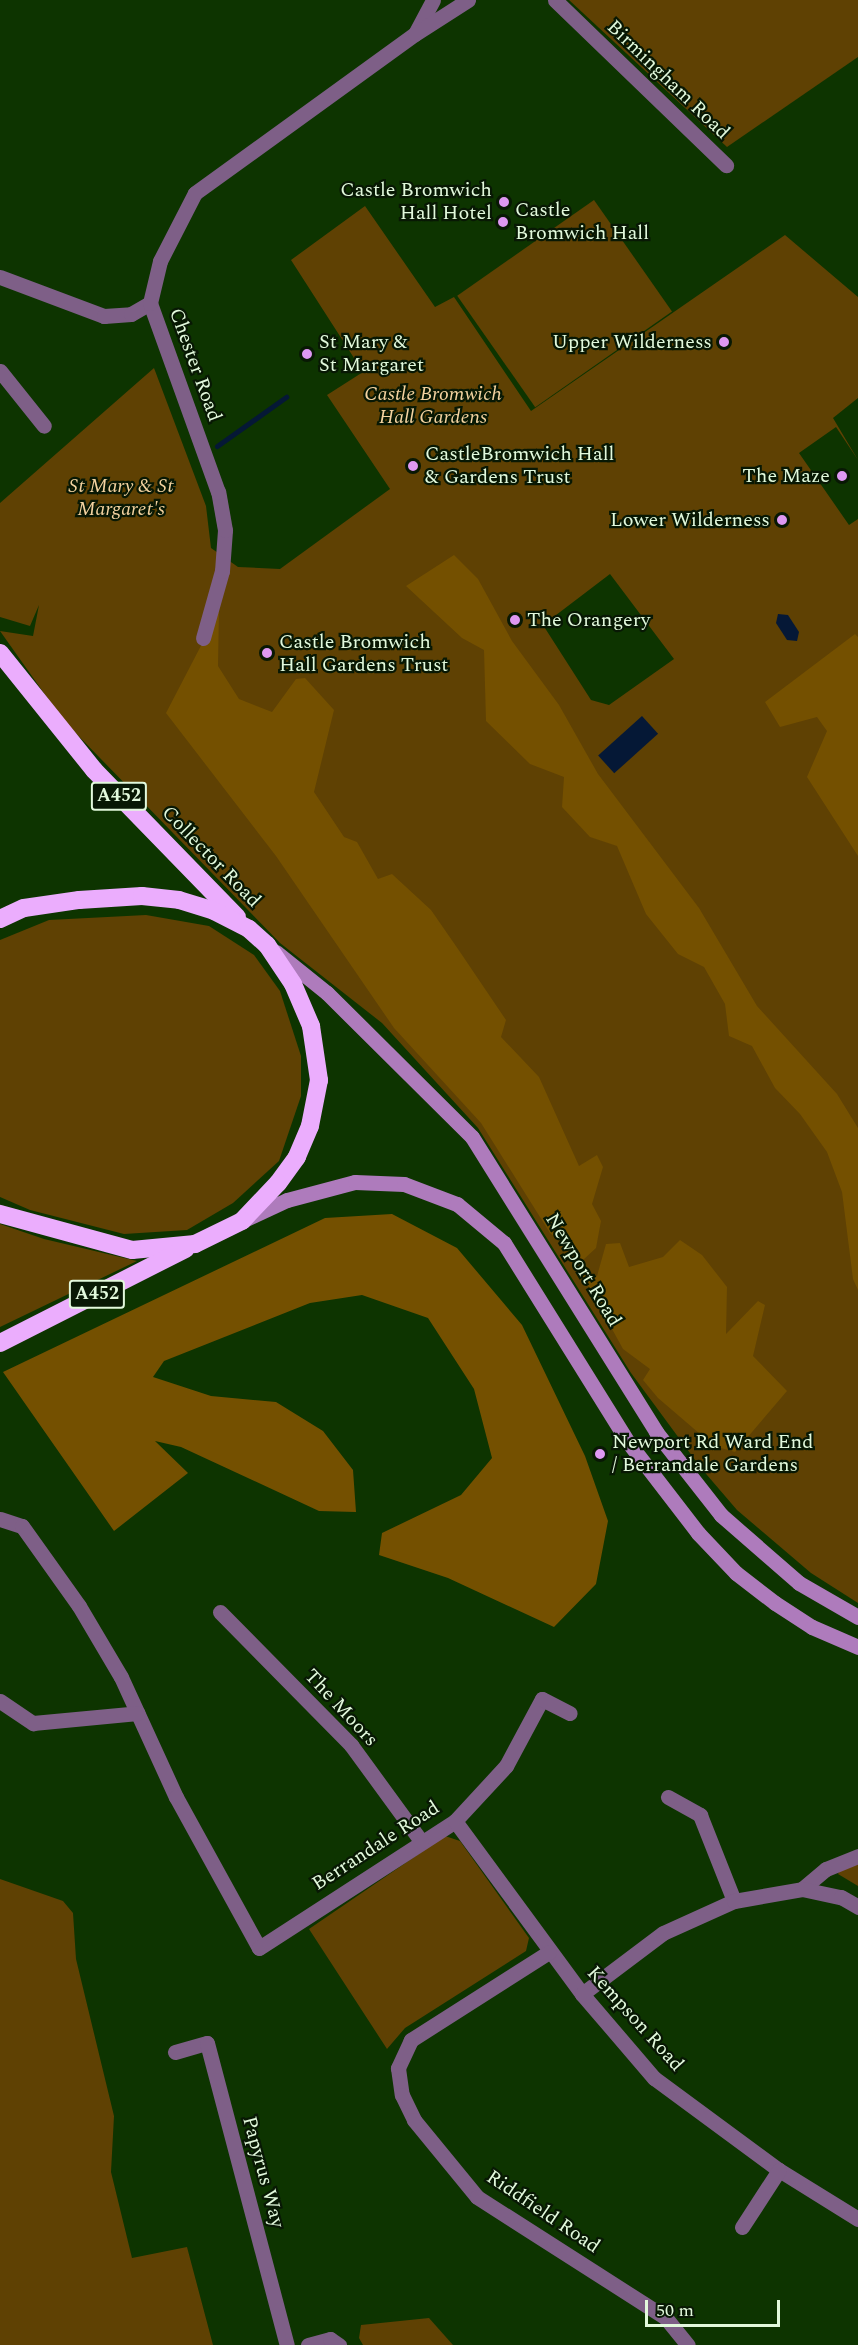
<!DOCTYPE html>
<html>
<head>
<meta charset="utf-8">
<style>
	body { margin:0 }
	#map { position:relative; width:858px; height:2345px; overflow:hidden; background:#0d3400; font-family:Spectral,serif }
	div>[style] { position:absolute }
	.green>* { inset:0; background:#5f4103; transform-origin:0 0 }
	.forest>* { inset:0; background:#745000 }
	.water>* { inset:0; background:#051836; transform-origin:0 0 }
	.stream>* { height:5px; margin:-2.5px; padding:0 2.5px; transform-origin:2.5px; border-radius:2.5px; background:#051836 }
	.street>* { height:15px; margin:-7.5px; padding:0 7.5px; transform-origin:7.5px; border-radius:7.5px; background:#7e5f87 }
	.secondary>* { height:15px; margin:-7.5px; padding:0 7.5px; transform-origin:7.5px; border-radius:7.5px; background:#ae7bbc }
	.highway>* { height:18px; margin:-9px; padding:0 9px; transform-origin:9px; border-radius:9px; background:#ebadfd }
	.dots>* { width:16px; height:16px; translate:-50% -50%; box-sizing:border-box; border:3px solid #081804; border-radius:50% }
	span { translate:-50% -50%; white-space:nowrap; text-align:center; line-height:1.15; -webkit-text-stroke:4.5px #081804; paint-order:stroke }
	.shield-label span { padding:2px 4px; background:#081804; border:2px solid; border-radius:4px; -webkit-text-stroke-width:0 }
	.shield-label { font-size:18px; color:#e2f9dc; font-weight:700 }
	.street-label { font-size:20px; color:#e2f9dc }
	.poi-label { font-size:20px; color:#e2f9dc }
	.right { translate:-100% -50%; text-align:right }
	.left { translate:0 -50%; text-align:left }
	.park-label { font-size:20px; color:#f4d3a0; font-style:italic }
	.scale { position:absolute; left:645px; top:2300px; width:135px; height:27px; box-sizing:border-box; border:3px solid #e2f9dc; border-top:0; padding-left:8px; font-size:18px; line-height:21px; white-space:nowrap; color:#e2f9dc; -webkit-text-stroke:4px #081804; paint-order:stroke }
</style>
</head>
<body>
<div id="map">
	<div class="green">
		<i style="clip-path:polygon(569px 0,858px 0,858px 57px,727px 147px)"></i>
		<i style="left:594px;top:200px;width:136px;height:167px;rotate:55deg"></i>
		<i style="clip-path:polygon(evenodd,365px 206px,435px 307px,454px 297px,531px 411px,785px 235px,858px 297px,858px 398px,833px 418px,858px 460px,836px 427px,799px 453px,849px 525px,858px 519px,858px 1603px,811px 1573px,737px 1510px,701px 1468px,631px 1373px,478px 1128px,382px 1023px,280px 943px,63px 720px,0 631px,33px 636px,39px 605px,30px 626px,0 617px,0 503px,154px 368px,206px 506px,211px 548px,238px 567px,280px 569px,390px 489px,327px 395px,363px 372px,291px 260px,365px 206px,610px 574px,674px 659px,609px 705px,591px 700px,543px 625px,610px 574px)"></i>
		<i style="clip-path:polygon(146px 915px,209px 926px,254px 955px,280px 991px,301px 1056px,301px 1096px,279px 1161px,233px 1203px,187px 1230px,124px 1234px,30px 1210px,0 1197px,0 940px,49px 920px)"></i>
		<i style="clip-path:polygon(0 1224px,44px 1239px,137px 1261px,0 1327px)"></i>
		<i style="clip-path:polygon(445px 1836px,460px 1841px,529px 1938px,526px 1951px,405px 2028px,387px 2049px,309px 1929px)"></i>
		<i style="clip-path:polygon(858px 1862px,858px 1886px,838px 1874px,841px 1868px)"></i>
		<i style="clip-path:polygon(0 1879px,63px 1901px,73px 1913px,76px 1959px,114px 2116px,111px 2172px,132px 2258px,187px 2247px,213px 2345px,0 2345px)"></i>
		<i style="clip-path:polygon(429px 2318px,453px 2345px,363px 2345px,359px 2338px,361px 2325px)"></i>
	</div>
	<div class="forest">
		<i style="clip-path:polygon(454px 555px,478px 579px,512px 641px,559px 705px,598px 774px,699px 908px,757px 1006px,837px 1094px,858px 1128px,858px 1290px,853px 1279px,842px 1192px,827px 1152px,800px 1114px,775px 1088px,752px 1046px,729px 1036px,725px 1004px,704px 967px,678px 954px,646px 914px,617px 846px,590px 837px,562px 807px,564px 777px,530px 764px,486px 721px,484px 650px,462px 638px,406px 586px)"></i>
		<i style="clip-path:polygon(219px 611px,218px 666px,239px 699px,272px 712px,296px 679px,305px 678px,334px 710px,314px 792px,344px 837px,357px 842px,378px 879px,392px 874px,431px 910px,458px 949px,506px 1020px,501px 1037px,539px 1077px,579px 1166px,597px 1155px,603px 1167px,592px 1204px,601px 1221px,596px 1248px,583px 1260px,550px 1233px,481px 1123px,394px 1028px,276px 856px,166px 713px)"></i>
		<i style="clip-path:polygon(855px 634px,858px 637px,858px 856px,807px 777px,827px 731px,817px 717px,780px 727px,765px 702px)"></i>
		<i style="clip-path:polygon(392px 1214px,457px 1248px,522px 1325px,585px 1456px,608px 1521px,596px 1584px,554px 1627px,448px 1578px,379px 1555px,382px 1533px,461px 1495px,492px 1458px,474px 1389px,428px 1318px,362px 1295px,310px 1303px,164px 1361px,153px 1377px,211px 1396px,276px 1402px,323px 1431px,353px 1470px,356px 1512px,319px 1511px,181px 1447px,155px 1441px,188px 1473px,114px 1531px,3px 1372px,325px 1218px)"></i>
		<i style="clip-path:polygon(680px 1240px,702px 1255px,727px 1287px,726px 1334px,758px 1301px,765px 1305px,753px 1356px,787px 1391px,735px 1452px,714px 1446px,658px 1398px,643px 1380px,650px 1369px,623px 1349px,579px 1269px,597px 1276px,606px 1244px,620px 1243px,629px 1267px,663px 1257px)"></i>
	</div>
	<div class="water">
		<i style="clip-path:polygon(778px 614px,788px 615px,799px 632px,797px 641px,787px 640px,776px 623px)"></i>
		<i style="left:642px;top:716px;width:24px;height:59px;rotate:48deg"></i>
	</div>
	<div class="stream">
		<i style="left:217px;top:446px;width:85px;rotate:-35.4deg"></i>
	</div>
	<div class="street">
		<i style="left:555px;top:0;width:238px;rotate:44deg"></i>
		<i style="left:416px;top:32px;width:36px;rotate:-62deg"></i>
		<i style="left:0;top:277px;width:111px;rotate:20.6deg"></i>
		<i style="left:104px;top:316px;width:27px;rotate:-4deg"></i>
		<i style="left:131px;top:314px;width:22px;rotate:-30deg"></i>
		<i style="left:0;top:371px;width:70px;rotate:51.3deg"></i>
		<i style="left:203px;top:638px;width:70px;rotate:-74.2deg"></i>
		<i style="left:222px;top:571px;width:41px;rotate:-85.8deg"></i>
		<i style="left:225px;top:530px;width:39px;rotate:-100deg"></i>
		<i style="left:218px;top:492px;width:201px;rotate:-109.8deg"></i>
		<i style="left:150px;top:303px;width:43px;rotate:-76.6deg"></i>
		<i style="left:160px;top:261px;width:76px;rotate:-62.8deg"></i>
		<i style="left:195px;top:193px;width:271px;rotate:-35.9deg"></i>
		<i style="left:415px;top:34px;width:63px;rotate:-32.7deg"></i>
		<i style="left:0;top:1519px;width:23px;rotate:18deg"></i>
		<i style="left:22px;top:1526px;width:98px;rotate:54.5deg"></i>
		<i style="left:79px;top:1606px;width:82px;rotate:59.4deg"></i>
		<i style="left:121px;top:1677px;width:132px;rotate:65.4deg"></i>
		<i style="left:176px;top:1797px;width:172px;rotate:61.2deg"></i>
		<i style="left:259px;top:1948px;width:234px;rotate:-32.9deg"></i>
		<i style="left:455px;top:1821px;width:75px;rotate:-47.2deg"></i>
		<i style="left:506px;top:1766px;width:76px;rotate:-61.8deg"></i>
		<i style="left:542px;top:1699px;width:31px;rotate:27deg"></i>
		<i style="left:220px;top:1612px;width:187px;rotate:45.4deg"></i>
		<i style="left:351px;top:1745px;width:119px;rotate:53.9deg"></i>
		<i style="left:0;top:1701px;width:40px;rotate:34deg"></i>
		<i style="left:33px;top:1723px;width:105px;rotate:-5.4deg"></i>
		<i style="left:668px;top:1797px;width:37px;rotate:29deg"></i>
		<i style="left:700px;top:1815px;width:92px;rotate:68.4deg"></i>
		<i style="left:455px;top:1821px;width:215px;rotate:53.7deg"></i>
		<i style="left:582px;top:1994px;width:111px;rotate:49.4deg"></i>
		<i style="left:654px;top:2078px;width:155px;rotate:36.4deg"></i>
		<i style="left:779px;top:2170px;width:93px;rotate:31.8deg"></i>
		<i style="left:802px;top:1889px;width:31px;rotate:-40deg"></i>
		<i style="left:826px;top:1869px;width:35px;rotate:-22deg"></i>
		<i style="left:549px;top:1952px;width:164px;rotate:147.5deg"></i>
		<i style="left:411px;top:2040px;width:31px;rotate:115deg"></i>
		<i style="left:398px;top:2068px;width:27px;rotate:82deg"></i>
		<i style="left:402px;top:2095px;width:28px;rotate:64deg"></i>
		<i style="left:414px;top:2120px;width:99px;rotate:50.7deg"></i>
		<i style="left:477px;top:2197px;width:223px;rotate:32.6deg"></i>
		<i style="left:665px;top:2317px;width:36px;rotate:51deg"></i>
		<i style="left:582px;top:1994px;width:101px;rotate:-37deg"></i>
		<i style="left:663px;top:1933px;width:78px;rotate:-24.3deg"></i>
		<i style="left:734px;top:1901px;width:69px;rotate:-10deg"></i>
		<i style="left:802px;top:1889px;width:40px;rotate:12deg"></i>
		<i style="left:841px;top:1897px;width:20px;rotate:30deg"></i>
		<i style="left:175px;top:2052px;width:33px;rotate:-16deg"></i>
		<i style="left:207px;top:2043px;width:312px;rotate:75.2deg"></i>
		<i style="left:742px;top:2227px;width:68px;rotate:-57deg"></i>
		<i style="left:308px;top:2345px;width:23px;rotate:-15deg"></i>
		<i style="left:330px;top:2339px;width:11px;rotate:34deg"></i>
	</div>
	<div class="secondary">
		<i style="left:276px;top:952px;width:65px;rotate:38.8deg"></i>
		<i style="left:327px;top:993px;width:204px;rotate:44.8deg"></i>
		<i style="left:472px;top:1137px;width:348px;rotate:58deg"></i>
		<i style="left:656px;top:1432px;width:105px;rotate:51.9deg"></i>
		<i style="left:721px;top:1515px;width:103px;rotate:41.1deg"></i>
		<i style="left:799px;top:1583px;width:68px;rotate:30deg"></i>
		<i style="left:246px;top:1219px;width:45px;rotate:-24.9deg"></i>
		<i style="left:287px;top:1200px;width:70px;rotate:-14.8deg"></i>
		<i style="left:355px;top:1182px;width:49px;rotate:2.3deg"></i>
		<i style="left:404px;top:1184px;width:57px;rotate:20.7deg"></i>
		<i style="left:457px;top:1204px;width:61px;rotate:39.7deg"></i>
		<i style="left:504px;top:1243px;width:234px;rotate:58.1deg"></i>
		<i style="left:628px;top:1442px;width:115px;rotate:52.4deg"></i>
		<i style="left:698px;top:1533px;width:55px;rotate:46.5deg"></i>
		<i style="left:736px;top:1573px;width:49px;rotate:37.6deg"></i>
		<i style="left:775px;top:1603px;width:44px;rotate:33deg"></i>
		<i style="left:812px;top:1627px;width:50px;rotate:23.5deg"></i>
	</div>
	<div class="highway">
		<i style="left:0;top:653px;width:150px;rotate:51.2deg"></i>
		<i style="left:94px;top:770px;width:205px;rotate:45.8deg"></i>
		<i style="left:0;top:919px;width:26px;rotate:-25deg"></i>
		<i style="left:24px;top:908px;width:56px;rotate:-8.3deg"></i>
		<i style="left:79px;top:900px;width:63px;rotate:-3.6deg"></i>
		<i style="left:142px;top:896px;width:37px;rotate:6deg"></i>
		<i style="left:179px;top:900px;width:37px;rotate:17deg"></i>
		<i style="left:214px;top:911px;width:39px;rotate:27deg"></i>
		<i style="left:249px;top:929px;width:24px;rotate:42deg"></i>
		<i style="left:267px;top:945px;width:47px;rotate:56.3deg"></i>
		<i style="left:293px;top:984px;width:46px;rotate:66.8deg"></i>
		<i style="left:311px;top:1026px;width:55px;rotate:81.6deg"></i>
		<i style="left:319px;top:1080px;width:47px;rotate:101.1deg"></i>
		<i style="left:310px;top:1126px;width:34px;rotate:113deg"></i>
		<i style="left:297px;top:1157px;width:32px;rotate:126deg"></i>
		<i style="left:278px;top:1183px;width:52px;rotate:133.5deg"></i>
		<i style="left:242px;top:1221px;width:52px;rotate:153.9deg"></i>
		<i style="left:195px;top:1244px;width:63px;rotate:174.6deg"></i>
		<i style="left:132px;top:1250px;width:137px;rotate:-164.7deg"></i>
		<i style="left:0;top:1343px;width:208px;rotate:-26.9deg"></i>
	</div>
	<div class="dots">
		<i style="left:504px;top:202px;background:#de98f2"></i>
		<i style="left:503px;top:222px;background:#de98f2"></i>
		<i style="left:724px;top:342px;background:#de98f2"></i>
		<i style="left:307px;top:354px;background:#de98f2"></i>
		<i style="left:413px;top:466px;background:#de98f2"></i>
		<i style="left:842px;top:476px;background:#de98f2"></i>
		<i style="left:782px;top:520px;background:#de98f2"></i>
		<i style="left:515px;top:620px;background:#de98f2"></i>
		<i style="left:267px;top:653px;background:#de98f2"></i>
		<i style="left:600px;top:1454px;background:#de98f2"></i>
	</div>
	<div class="shield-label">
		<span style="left:119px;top:796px">A452</span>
		<span style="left:97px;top:1294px">A452</span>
	</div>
	<div class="street-label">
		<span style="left:668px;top:80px;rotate:44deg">Birmingham Road</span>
		<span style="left:195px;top:365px;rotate:70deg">Chester Road</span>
		<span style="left:211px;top:857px;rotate:46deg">Collector Road</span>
		<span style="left:583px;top:1270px;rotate:59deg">Newport Road</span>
		<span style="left:341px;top:1708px;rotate:47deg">The Moors</span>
		<span style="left:376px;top:1846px;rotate:-33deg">Berrandale Road</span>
		<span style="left:635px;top:2019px;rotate:48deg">Kempson Road</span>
		<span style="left:263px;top:2172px;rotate:75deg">Papyrus Way</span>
		<span style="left:543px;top:2212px;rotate:34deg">Riddfield Road</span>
	</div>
	<div class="poi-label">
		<span class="right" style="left:492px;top:202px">Castle Bromwich<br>Hall Hotel</span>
		<span class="left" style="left:515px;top:222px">Castle<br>Bromwich Hall</span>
		<span class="left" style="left:319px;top:354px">St Mary &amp;<br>St Margaret</span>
		<span class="right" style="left:712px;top:342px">Upper Wilderness</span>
		<span class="left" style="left:425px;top:466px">CastleBromwich Hall<br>&amp; Gardens Trust</span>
		<span class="right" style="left:830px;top:476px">The Maze</span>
		<span class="right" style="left:770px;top:520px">Lower Wilderness</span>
		<span class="left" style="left:527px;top:620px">The Orangery</span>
		<span class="left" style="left:279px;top:654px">Castle Bromwich<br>Hall Gardens Trust</span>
		<span class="left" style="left:612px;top:1454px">Newport Rd Ward End<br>/ Berrandale Gardens</span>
	</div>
	<div class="park-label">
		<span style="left:433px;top:406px">Castle Bromwich<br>Hall Gardens</span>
		<span style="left:121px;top:498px">St Mary &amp; St<br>Margaret's</span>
	</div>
	<div class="scale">50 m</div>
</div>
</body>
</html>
